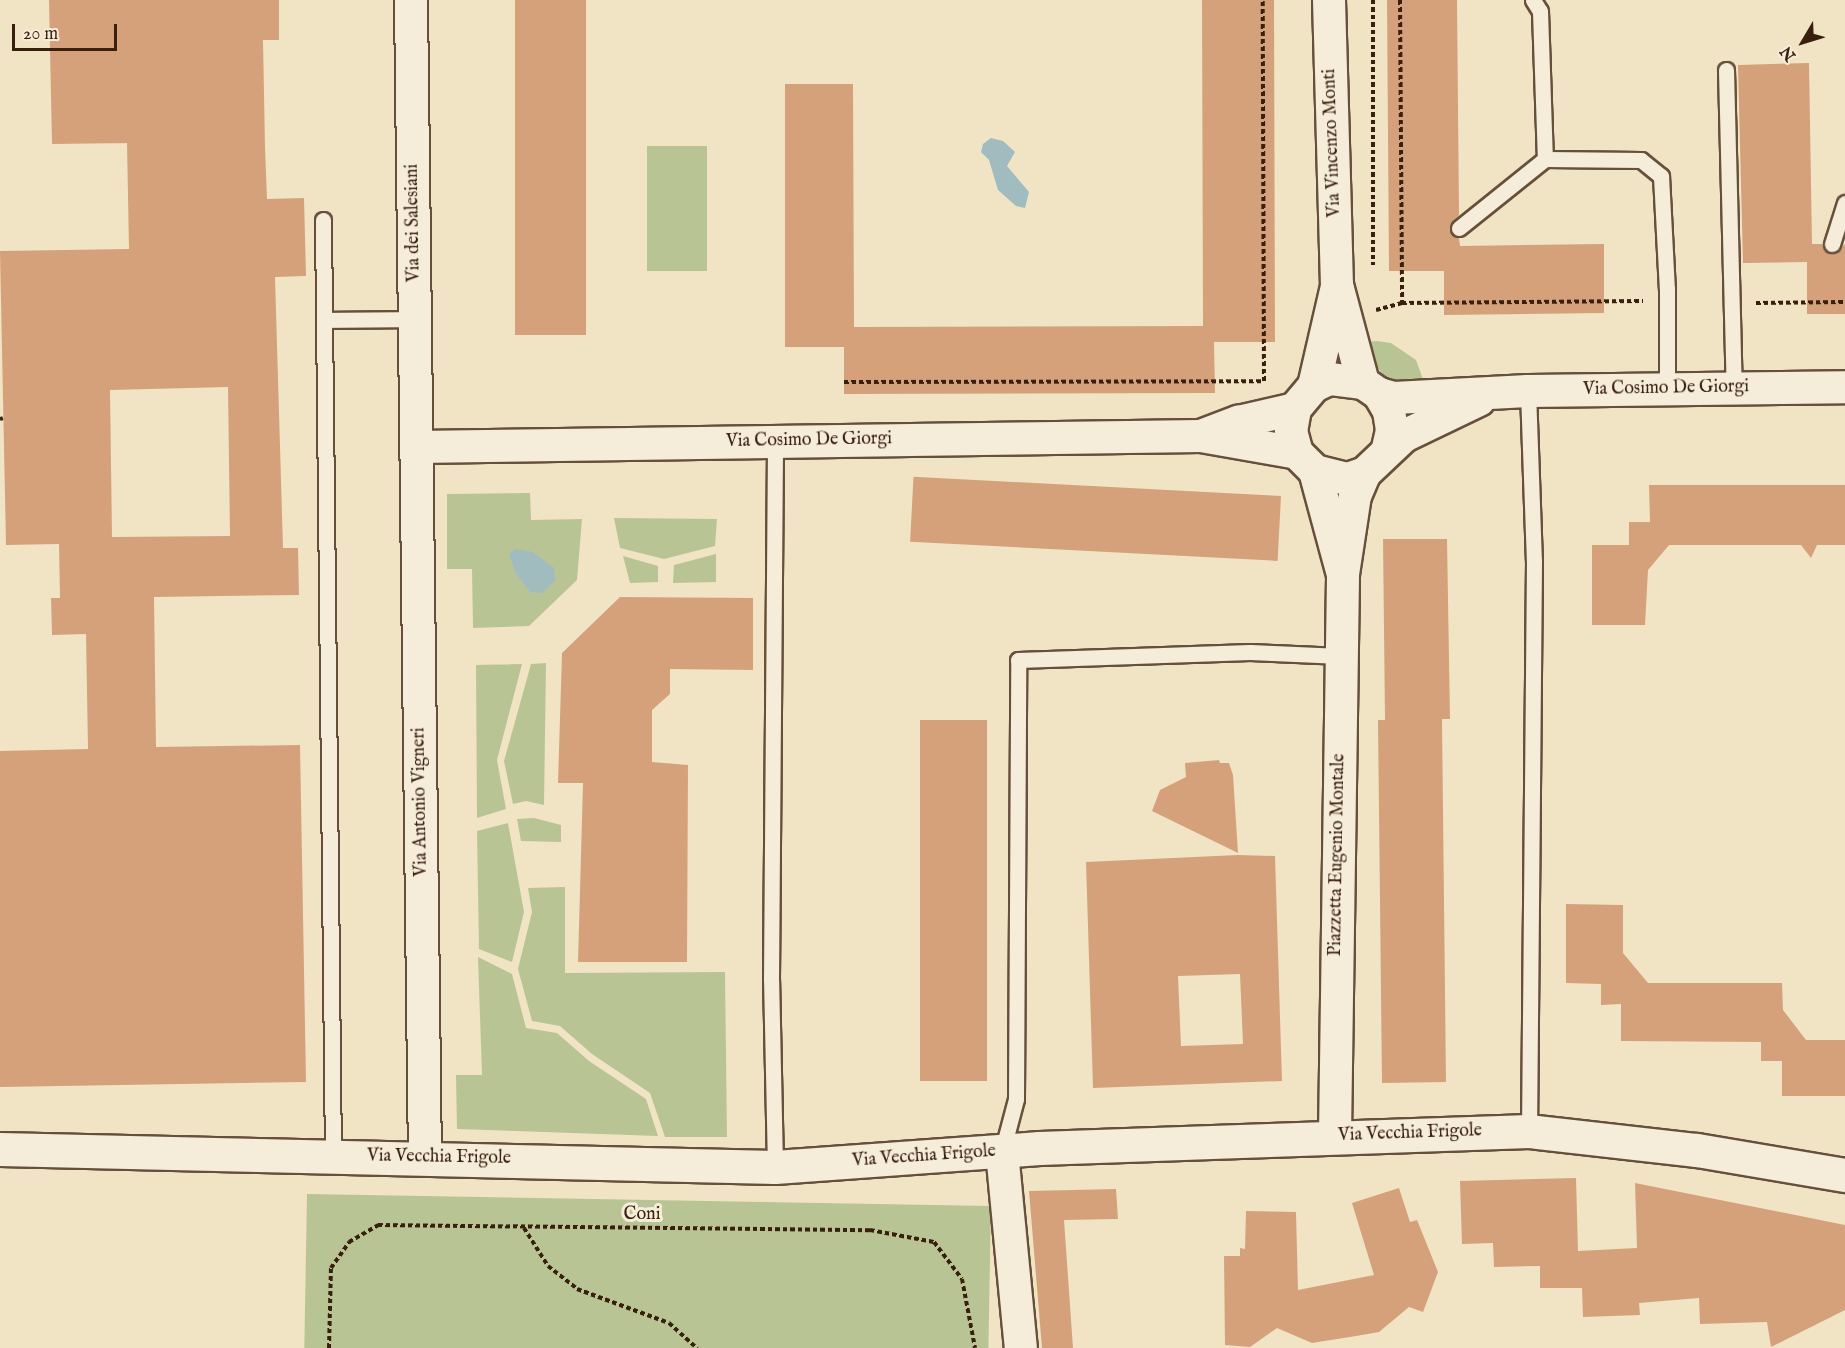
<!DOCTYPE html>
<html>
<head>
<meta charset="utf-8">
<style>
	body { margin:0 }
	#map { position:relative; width:1845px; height:1348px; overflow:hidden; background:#f0e4c4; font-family:"IM FELL English",serif }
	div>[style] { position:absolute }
	.green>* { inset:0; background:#b9c495; transform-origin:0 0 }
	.water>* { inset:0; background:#a0bcbf }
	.building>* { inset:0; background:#d5a17a; transform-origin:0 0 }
	.path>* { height:4px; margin-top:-2px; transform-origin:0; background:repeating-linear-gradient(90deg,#391f0d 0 4.5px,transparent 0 7.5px) }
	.roads { filter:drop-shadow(2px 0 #67503b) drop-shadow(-2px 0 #67503b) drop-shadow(0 2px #67503b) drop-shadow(0 -2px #67503b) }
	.lane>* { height:15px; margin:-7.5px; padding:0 7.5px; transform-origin:7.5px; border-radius:7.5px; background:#f5edd9 }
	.street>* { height:32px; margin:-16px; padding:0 16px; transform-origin:16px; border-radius:16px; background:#f5edd9 }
	.secondary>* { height:33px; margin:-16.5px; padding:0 16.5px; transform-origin:16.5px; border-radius:16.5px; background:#f5edd9 }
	span { translate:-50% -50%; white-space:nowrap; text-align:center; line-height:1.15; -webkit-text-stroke:6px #f5edd9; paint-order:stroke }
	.street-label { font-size:18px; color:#391f0d }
	.north { position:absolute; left:1773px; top:12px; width:60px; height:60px; -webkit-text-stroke:4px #f5edd9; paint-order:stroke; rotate:232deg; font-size:16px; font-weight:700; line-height:24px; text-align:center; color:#391f0d }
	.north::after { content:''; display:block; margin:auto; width:21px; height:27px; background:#391f0d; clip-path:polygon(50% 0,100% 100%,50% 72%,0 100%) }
	.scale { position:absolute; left:12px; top:24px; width:105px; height:27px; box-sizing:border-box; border:3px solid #391f0d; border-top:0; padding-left:8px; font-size:18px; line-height:21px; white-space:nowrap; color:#391f0d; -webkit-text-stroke:4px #f5edd9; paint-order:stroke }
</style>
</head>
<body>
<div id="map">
	<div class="green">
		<i style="left:707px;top:146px;width:125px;height:60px;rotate:90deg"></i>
		<i style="clip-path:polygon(1377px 341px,1391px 343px,1416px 360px,1424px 382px,1394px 383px,1385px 378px,1370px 357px,1366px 342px)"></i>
		<i style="clip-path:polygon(530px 493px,531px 520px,582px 519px,577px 580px,529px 626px,473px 628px,472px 569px,447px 569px,447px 494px)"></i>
		<i style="clip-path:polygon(614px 518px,717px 519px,715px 546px,664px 559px,620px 548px)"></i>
		<i style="clip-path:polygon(716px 554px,716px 582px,673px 583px,674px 565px)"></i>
		<i style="clip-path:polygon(623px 556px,658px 566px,658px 582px,630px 583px)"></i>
		<i style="clip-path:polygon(546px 663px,544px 805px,526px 801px,513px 804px,504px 761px,531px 664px)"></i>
		<i style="clip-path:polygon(522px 664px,497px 760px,506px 809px,477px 818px,476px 665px)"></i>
		<i style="clip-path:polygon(534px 818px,561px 825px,561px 842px,521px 841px,517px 819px)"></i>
		<i style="clip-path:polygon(508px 823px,524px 912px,512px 962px,479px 949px,477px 831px)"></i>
		<i style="clip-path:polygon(565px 887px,565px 973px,725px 972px,727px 1137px,665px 1137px,650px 1093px,592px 1054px,560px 1026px,532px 1021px,518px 969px,532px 912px,528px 888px)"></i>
		<i style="clip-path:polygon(478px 957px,512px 974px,526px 1028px,557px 1033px,589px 1061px,646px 1099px,658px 1136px,457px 1129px,456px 1075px,482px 1075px)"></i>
		<i style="left:307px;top:1194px;width:684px;height:154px;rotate:1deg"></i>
	</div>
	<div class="water">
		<i style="clip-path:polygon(991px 138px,1003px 141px,1015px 152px,1007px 166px,1029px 192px,1025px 208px,1016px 206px,998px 190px,989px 160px,981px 152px,983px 144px)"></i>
		<i style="clip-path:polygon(515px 549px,533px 552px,554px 568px,555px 581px,542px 593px,530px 592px,515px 572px,509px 554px)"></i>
	</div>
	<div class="building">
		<i style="clip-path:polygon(evenodd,49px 0,279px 0,279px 40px,263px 40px,265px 147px,267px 199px,304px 198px,306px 276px,275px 277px,283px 548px,298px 548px,299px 595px,154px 597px,156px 747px,300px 745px,306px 1082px,0 1087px,0 751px,88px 749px,86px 634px,52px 635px,51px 598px,60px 598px,59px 544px,6px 545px,0 251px,129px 249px,127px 143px,52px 144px,49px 0,228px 387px,230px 536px,112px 537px,110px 390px,228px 387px)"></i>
		<i style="left:515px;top:0;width:71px;height:335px"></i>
		<i style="clip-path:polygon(1202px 0,1274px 0,1275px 342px,1214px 342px,1215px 393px,844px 394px,844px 347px,785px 347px,785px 84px,853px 84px,854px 327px,1203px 326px)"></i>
		<i style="clip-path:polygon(1387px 0,1457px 0,1459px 215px,1450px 224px,1451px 234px,1459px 238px,1460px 246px,1604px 244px,1604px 313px,1444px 315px,1444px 271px,1389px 271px)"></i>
		<i style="clip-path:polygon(1809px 63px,1812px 244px,1822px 244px,1825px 251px,1834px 254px,1845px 244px,1845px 314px,1807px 314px,1807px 262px,1743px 263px,1738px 65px)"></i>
		<i style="clip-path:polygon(1649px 485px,1845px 485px,1845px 545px,1817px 545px,1811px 558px,1801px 545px,1669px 545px,1648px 570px,1645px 625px,1592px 625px,1592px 545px,1629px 545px,1629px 522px,1650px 522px)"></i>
		<i style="left:1281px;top:496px;width:65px;height:368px;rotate:93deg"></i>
		<i style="clip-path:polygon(1383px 539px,1447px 539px,1450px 719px,1442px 719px,1446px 1082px,1382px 1083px,1378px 720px,1385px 720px)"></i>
		<i style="clip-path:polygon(620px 597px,753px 598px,753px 670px,670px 669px,670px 694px,652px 710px,652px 762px,688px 765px,687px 962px,578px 962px,583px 783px,558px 783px,562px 653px)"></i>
		<i style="left:920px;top:720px;width:67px;height:361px"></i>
		<i style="clip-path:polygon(1219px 760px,1220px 763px,1229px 763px,1233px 775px,1238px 853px,1152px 811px,1160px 790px,1186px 777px,1185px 763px)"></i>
		<i style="clip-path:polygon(evenodd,1238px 855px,1275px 856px,1282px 1081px,1093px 1088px,1086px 862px,1238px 855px,1240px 974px,1243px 1044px,1181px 1046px,1178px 976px,1240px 974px)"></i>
		<i style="clip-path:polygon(1566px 904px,1623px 905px,1623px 953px,1648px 983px,1782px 983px,1783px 1010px,1806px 1040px,1845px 1040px,1845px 1096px,1782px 1096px,1782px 1061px,1761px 1061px,1761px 1042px,1621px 1041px,1621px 1004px,1601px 1005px,1601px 984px,1566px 983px)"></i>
		<i style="clip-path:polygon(1576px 1178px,1578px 1251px,1637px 1248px,1635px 1183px,1845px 1225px,1845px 1310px,1771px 1347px,1767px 1322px,1700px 1324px,1699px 1298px,1639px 1303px,1640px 1315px,1583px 1317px,1582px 1288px,1540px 1288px,1540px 1266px,1494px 1267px,1493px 1243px,1462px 1244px,1460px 1181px)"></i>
		<i style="clip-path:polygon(1399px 1188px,1410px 1222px,1417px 1220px,1438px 1272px,1423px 1312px,1409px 1307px,1379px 1332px,1356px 1336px,1312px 1343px,1277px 1328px,1250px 1347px,1225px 1345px,1224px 1256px,1240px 1256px,1240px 1248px,1245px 1249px,1246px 1211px,1296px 1212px,1298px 1290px,1374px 1275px,1352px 1203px)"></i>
		<i style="clip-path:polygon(1116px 1189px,1118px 1219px,1064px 1220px,1073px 1348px,1042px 1348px,1029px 1191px)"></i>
	</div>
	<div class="path">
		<i style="left:1373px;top:0;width:265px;rotate:90deg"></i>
		<i style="left:1400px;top:0;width:303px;rotate:89.6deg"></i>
		<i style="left:1402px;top:303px;width:241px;rotate:-0.5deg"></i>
		<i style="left:1756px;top:303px;width:89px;rotate:-0.6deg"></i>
		<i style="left:1376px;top:310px;width:27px;rotate:-15deg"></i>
		<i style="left:844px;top:382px;width:420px;rotate:-0.1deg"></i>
		<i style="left:1264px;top:381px;width:381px;rotate:-90.2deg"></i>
		<i style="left:0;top:419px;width:3px;rotate:-18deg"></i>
		<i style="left:524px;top:1228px;width:45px;rotate:57.7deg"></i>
		<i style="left:548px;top:1266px;width:37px;rotate:38deg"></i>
		<i style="left:577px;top:1289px;width:98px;rotate:20.3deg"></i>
		<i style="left:669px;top:1323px;width:38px;rotate:42deg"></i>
		<i style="left:329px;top:1348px;width:80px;rotate:-88.6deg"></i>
		<i style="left:331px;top:1268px;width:32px;rotate:-55deg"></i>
		<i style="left:349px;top:1242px;width:34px;rotate:-30deg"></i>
		<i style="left:378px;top:1225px;width:492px;rotate:0.6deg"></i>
		<i style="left:870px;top:1230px;width:65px;rotate:10.6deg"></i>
		<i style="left:934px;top:1242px;width:46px;rotate:52.9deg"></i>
		<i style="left:962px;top:1279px;width:70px;rotate:79.3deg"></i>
	</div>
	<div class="roads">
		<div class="lane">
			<i style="left:1533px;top:0;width:13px;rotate:58deg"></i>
			<i style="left:1540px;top:11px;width:148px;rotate:88.1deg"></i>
			<i style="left:1545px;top:159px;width:96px;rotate:0.6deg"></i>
			<i style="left:1641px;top:160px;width:26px;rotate:39deg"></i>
			<i style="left:1661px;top:176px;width:113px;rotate:87deg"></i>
			<i style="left:1667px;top:289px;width:99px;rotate:90deg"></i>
			<i style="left:1726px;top:70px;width:318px;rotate:88.6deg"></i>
			<i style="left:323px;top:220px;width:936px;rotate:89.39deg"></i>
			<i style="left:1459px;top:228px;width:110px;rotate:-38.7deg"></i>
			<i style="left:1832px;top:244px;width:43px;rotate:-72.4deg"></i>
			<i style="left:324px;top:320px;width:92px;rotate:-0.6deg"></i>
			<i style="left:1528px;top:391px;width:170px;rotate:88deg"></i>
			<i style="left:1534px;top:561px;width:570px;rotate:90.5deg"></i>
			<i style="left:1002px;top:1152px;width:55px;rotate:-75.2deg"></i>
			<i style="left:1016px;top:1099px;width:439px;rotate:-89.7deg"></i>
			<i style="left:1018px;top:660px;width:232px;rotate:-2deg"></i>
			<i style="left:1250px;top:652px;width:91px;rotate:2.5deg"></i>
			<i style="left:775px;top:1167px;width:188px;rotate:-91.2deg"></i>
			<i style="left:771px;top:979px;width:537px;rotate:-89.57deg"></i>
		</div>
		<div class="street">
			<i style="left:411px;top:0;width:1157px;rotate:89.31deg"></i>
			<i style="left:1329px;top:0;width:285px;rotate:88.4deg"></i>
			<i style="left:1337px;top:285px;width:101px;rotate:75.1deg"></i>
			<i style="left:1314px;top:386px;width:103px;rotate:-77deg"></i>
			<i style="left:1379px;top:394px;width:16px;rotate:15deg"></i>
			<i style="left:1394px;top:398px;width:134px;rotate:-3deg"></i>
			<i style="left:1528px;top:391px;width:317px;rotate:-0.7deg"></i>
			<i style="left:1201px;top:436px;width:40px;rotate:-21deg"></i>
			<i style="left:1238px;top:422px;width:58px;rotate:-12.8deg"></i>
			<i style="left:417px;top:447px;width:784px;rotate:-0.8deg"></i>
			<i style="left:1201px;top:436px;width:97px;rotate:10deg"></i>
			<i style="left:1388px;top:448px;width:18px;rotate:-77deg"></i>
			<i style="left:1392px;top:430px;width:19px;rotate:-99deg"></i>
			<i style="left:1389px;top:411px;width:20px;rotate:-120deg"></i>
			<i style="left:1379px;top:394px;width:19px;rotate:-145deg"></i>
			<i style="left:1363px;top:383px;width:34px;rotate:-173deg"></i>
			<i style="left:1329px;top:379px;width:17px;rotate:155deg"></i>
			<i style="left:1314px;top:386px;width:30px;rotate:130deg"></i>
			<i style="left:1295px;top:409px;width:22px;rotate:100deg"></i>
			<i style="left:1291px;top:431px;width:23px;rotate:75deg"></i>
			<i style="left:1297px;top:453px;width:25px;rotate:45deg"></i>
			<i style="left:1315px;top:471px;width:34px;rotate:14deg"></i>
			<i style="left:1348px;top:479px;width:18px;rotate:-19deg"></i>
			<i style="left:1365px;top:473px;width:54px;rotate:-43.5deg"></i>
			<i style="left:1404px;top:436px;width:83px;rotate:-25.6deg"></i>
			<i style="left:1315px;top:471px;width:104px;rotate:74.9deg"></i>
			<i style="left:1335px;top:1136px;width:562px;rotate:-89.18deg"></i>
			<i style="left:1343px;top:574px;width:79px;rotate:-81.3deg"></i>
			<i style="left:1355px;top:496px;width:25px;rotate:-67deg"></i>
			<i style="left:1002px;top:1152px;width:197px;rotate:84.5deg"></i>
		</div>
		<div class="secondary">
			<i style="left:0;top:1149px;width:775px;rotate:1.33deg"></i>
			<i style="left:775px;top:1167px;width:265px;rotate:-4.1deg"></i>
			<i style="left:1039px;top:1148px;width:490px;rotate:-2deg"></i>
			<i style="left:1529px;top:1131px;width:169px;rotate:6.5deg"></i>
			<i style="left:1697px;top:1150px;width:150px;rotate:9.6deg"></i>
		</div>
	</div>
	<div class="street-label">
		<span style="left:1333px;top:143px;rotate:-92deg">Via Vincenzo Monti</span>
		<span style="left:414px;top:223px;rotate:-91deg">Via dei Salesiani</span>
		<span style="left:1666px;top:389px;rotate:-1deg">Via Cosimo De Giorgi</span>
		<span style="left:809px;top:441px;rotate:-1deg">Via Cosimo De Giorgi</span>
		<span style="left:421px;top:802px;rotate:-91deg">Via Antonio Vigneri</span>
		<span style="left:1338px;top:855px;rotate:-89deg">Piazzetta Eugenio Montale</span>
		<span style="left:1410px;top:1134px;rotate:-2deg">Via Vecchia Frigole</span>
		<span style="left:924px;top:1157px;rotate:-4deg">Via Vecchia Frigole</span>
		<span style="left:439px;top:1158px;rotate:1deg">Via Vecchia Frigole</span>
		<span style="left:642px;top:1215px">Coni</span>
	</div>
	<div class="north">N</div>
	<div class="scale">20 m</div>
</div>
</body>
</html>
